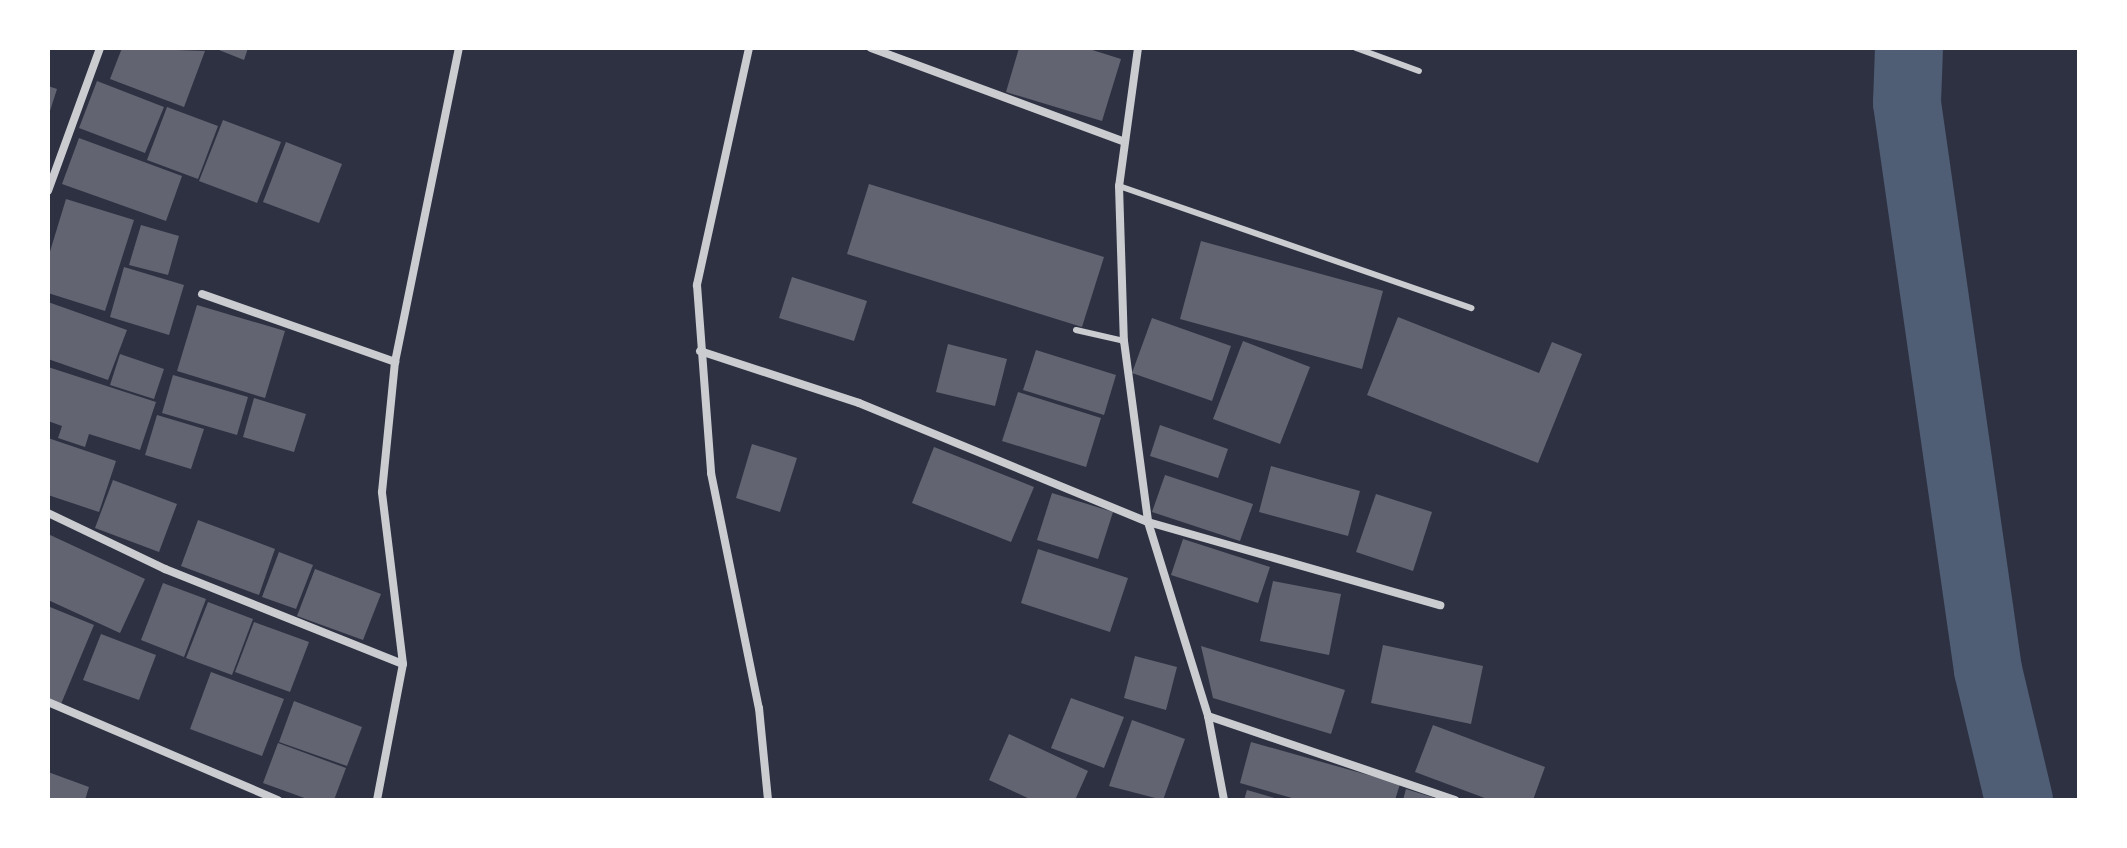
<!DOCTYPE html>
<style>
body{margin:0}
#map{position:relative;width:2127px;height:848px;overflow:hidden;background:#2d3142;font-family:Quicksand,sans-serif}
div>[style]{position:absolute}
.river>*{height:68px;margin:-34px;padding:0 34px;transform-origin:34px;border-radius:34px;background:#4f5d75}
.building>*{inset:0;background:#626471}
.service>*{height:6px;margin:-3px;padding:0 3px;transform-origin:3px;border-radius:3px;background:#caccd0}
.minor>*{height:8px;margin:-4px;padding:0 4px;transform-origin:4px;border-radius:4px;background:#caccd0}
span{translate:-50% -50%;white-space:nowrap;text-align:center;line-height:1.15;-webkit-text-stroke:7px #fff;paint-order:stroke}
.frame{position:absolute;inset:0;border:50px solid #fff;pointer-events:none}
</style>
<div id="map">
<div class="river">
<div style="left:1909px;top:48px;width:55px;rotate:92.1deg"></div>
<div style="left:1907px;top:103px;width:573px;rotate:81.87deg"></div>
<div style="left:1988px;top:670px;width:134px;rotate:76.6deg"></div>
</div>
<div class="building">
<div style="clip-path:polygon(122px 48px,205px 51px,184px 107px,110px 79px)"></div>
<div style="clip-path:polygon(214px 48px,248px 48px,244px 60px)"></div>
<div style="clip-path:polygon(1019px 48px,1086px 48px,1121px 59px,1102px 121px,1006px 92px)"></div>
<div style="clip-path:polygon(97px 81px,164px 107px,145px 153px,79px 128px)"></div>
<div style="clip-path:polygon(48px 86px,57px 89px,49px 114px,48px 114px)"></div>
<div style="clip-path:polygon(167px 107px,218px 126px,198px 179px,147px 160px)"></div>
<div style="clip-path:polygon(223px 120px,281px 142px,257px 203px,199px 181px)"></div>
<div style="clip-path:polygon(79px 138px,182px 176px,166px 221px,62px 184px)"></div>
<div style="clip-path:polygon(286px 142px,342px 164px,319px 223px,263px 202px)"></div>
<div style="clip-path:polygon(869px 184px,1104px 257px,1082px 327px,847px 254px)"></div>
<div style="clip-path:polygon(66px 199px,134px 220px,105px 311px,48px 293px,48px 258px)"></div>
<div style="clip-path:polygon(141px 225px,179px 236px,168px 275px,129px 265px)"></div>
<div style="clip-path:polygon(1201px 241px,1383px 291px,1362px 369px,1180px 319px)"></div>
<div style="clip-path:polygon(124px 267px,184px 285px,169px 335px,110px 317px)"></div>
<div style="clip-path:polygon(792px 277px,867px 301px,854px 341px,779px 318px)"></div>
<div style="clip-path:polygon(48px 302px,127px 330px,108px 380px,48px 359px)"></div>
<div style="clip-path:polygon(197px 305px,285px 331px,265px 398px,177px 371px)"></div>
<div style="clip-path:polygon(1398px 317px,1539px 373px,1552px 342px,1582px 354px,1538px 463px,1367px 395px)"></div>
<div style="clip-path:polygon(1152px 318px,1231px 346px,1212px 401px,1132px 373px)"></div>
<div style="clip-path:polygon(1243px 341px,1310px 367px,1280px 444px,1213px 419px)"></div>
<div style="clip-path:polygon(948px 344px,1007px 359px,995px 406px,936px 392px)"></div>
<div style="clip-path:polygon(1036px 350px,1116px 375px,1104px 415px,1023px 390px)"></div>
<div style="clip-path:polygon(120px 354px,164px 369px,154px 399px,110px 385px)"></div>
<div style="clip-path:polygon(48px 367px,156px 402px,140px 450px,89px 434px,85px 447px,58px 438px,62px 426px,48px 421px)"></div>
<div style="clip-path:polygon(173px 375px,248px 397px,237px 435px,162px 413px)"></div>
<div style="clip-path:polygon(1018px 392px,1101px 418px,1086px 467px,1002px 441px)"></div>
<div style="clip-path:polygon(254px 398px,306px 414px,294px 452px,243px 437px)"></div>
<div style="clip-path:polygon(157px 415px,204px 429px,191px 469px,145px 455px)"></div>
<div style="clip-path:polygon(1160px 425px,1228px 449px,1218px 478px,1150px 456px)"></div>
<div style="clip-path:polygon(48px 438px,116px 461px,99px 512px,48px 495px)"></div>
<div style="clip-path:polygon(752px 444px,797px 458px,780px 512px,736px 498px)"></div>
<div style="clip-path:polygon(934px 447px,1034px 487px,1011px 542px,912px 503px)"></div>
<div style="clip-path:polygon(1271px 466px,1360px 491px,1348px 536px,1259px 512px)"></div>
<div style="clip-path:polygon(1165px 475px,1253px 504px,1240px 541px,1152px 512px)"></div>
<div style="clip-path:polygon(113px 480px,177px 504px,159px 552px,95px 528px)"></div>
<div style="clip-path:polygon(1052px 493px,1113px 512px,1098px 559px,1037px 540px)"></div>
<div style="clip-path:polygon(1376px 494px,1432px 512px,1413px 571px,1356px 552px)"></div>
<div style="clip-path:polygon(198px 520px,275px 549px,259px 595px,181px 566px)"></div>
<div style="clip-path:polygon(48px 534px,145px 579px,120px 633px,48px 600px)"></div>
<div style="clip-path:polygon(1183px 539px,1270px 567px,1258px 603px,1171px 575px)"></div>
<div style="clip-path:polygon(1038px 549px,1128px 578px,1110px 632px,1021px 603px)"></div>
<div style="clip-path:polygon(279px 552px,313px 565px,296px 609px,262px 597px)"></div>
<div style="clip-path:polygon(315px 569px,381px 594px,363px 640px,297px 616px)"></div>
<div style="clip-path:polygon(1273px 581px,1341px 594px,1329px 655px,1260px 641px)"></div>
<div style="clip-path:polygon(163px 583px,206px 599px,184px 657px,141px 640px)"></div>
<div style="clip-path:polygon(208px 602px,253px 619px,232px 675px,186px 658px)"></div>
<div style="clip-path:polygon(50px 607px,94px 625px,61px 704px,48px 699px)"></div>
<div style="clip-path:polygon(254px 622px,309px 642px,290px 692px,235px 672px)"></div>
<div style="clip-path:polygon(101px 634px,156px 655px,139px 700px,83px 680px)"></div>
<div style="clip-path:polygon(1383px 645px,1483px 666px,1471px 724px,1371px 703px)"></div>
<div style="clip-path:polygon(1201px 646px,1345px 690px,1331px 734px,1213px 698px)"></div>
<div style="clip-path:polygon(1135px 656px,1177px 667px,1166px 710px,1124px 698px)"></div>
<div style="clip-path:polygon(211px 672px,284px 699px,262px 756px,190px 729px)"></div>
<div style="clip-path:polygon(1071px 698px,1124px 717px,1104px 768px,1051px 748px)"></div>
<div style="clip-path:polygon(294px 701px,362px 727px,347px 766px,279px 742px)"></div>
<div style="clip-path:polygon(1132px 720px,1185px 739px,1163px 800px,1109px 786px)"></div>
<div style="clip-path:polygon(1433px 725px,1545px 767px,1533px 800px,1490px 800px,1415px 772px)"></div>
<div style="clip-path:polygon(1009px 734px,1088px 771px,1075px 800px,1032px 800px,989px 780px)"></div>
<div style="clip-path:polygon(1251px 742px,1400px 784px,1395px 800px,1299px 800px,1240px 783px)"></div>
<div style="clip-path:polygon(278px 743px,346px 768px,334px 800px,310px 800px,263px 783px)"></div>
<div style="clip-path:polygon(48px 772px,89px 787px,85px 800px,48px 800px)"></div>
<div style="clip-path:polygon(1406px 789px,1438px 799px,1438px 800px,1403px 800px)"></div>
<div style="clip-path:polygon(1247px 790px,1278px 799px,1278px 800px,1244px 800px)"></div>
</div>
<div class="service">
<div style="left:1356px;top:48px;width:67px;rotate:20.1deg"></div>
<div style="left:1119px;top:186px;width:373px;rotate:19.1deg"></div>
<div style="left:1076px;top:330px;width:49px;rotate:12.9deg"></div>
</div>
<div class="minor">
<div style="left:749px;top:48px;width:243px;rotate:102.4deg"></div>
<div style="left:697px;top:285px;width:189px;rotate:85.7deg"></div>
<div style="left:711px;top:473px;width:240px;rotate:78.5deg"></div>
<div style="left:759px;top:708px;width:92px;rotate:84.4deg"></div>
<div style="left:871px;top:48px;width:268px;rotate:20.3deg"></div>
<div style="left:1138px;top:48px;width:139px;rotate:97.8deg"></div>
<div style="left:1119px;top:186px;width:155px;rotate:88.2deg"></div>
<div style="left:1124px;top:341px;width:183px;rotate:82.4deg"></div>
<div style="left:1148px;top:522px;width:203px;rotate:72.8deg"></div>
<div style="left:1208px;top:716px;width:86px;rotate:79.2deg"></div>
<div style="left:48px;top:191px;width:152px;rotate:-70deg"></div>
<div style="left:202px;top:294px;width:205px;rotate:19.4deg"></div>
<div style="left:700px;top:351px;width:167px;rotate:18.1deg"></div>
<div style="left:859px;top:403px;width:313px;rotate:22.4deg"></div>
<div style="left:1148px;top:522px;width:304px;rotate:15.9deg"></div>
<div style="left:48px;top:513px;width:130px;rotate:25.6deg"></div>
<div style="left:165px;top:569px;width:256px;rotate:21.8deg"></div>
<div style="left:48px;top:702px;width:250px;rotate:23.1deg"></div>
<div style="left:1208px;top:716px;width:261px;rotate:18.8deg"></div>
<div style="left:377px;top:800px;width:138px;rotate:-79.2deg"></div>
<div style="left:403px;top:664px;width:173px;rotate:-97deg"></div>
<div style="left:382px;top:492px;width:131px;rotate:-84.3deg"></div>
<div style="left:395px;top:362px;width:320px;rotate:-78.5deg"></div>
</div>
<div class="frame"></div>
</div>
